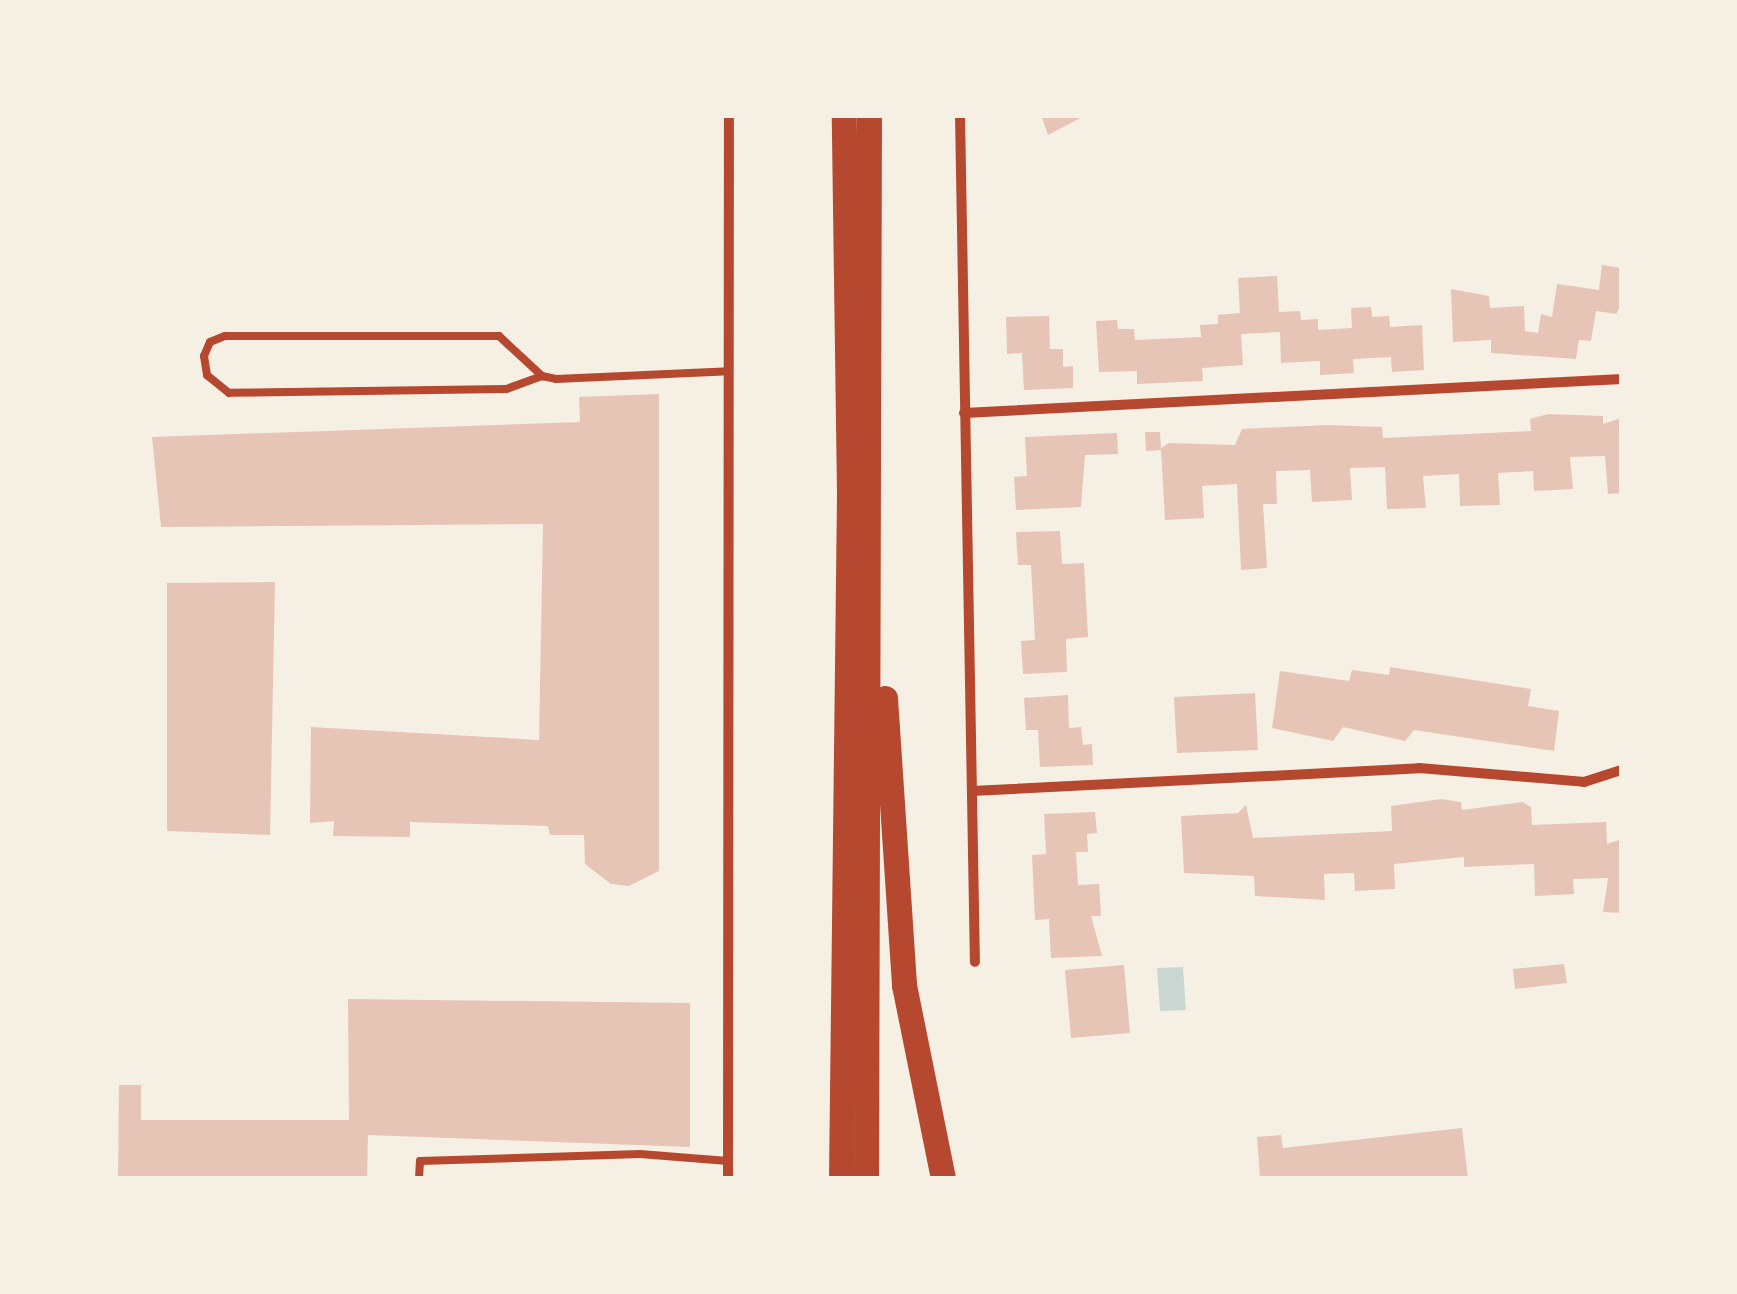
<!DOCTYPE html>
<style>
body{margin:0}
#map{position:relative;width:1737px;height:1294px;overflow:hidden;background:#f6efe4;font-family:Inter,sans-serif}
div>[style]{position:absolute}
.water>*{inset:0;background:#c9d6d2}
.building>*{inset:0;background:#e6c5b7}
.service>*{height:8px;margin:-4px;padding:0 4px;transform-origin:4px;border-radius:4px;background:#b5482f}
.minor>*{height:10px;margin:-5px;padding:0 5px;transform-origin:5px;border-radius:5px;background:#b5482f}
.primary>*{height:25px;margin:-12.5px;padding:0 12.5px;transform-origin:12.5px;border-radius:12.5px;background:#b5482f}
span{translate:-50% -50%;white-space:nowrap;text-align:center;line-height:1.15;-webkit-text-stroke:10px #f6efe4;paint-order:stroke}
.frame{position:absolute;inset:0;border:118px solid #f6efe4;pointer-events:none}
</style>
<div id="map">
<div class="water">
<div style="clip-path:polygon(1183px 967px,1186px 1010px,1160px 1011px,1157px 968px)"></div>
</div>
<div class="building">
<div style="clip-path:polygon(1041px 115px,1086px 115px,1048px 135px)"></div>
<div style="clip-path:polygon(1602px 265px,1622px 268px,1622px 303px,1616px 314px,1596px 311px,1591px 341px,1579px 340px,1576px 359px,1491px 353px,1491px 340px,1453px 342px,1451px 289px,1489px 296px,1490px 308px,1524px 306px,1525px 331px,1538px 333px,1541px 314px,1552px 317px,1557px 284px,1599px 290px)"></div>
<div style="clip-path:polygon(1277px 276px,1279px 312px,1300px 311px,1301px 320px,1318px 319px,1318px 330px,1352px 328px,1351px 308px,1371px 307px,1372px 317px,1389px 316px,1390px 327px,1422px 325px,1424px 370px,1392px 372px,1391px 357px,1353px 359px,1354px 373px,1320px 375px,1320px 361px,1281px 363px,1280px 332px,1241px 334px,1243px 365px,1202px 368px,1203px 381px,1137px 384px,1137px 371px,1099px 372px,1096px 321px,1117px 320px,1118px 329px,1134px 329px,1135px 340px,1201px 337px,1200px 325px,1218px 324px,1218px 315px,1240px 313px,1238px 278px)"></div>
<div style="clip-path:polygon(1049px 316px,1050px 349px,1063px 349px,1063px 367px,1073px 366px,1073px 388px,1024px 390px,1022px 353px,1007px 354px,1006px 317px)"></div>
<div style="clip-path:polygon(659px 394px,659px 871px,629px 886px,611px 884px,585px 864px,584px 835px,550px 835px,548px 826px,410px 822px,410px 837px,333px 836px,334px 821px,310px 823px,311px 727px,539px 740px,543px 524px,161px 527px,152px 437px,580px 422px,579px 397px)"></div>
<div style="clip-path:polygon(1548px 414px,1603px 416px,1603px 424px,1621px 418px,1622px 493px,1608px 494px,1605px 456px,1570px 457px,1573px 489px,1534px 491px,1533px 471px,1498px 473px,1500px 505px,1460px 506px,1459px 474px,1423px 476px,1426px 508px,1387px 509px,1385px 467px,1350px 468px,1352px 500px,1312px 502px,1310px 470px,1276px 471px,1277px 504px,1263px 504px,1267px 568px,1241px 570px,1237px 484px,1202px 486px,1204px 518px,1165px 520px,1161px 448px,1169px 443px,1235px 445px,1242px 429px,1327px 425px,1382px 427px,1383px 438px,1531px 431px,1530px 419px)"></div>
<div style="clip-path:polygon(1145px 432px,1160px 432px,1161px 450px,1146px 451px)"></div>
<div style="clip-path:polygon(1117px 433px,1118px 454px,1085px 455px,1081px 507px,1016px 510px,1014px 477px,1027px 476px,1025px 437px)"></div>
<div style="clip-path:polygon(1060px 531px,1062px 564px,1084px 563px,1088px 637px,1066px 639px,1067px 672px,1023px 674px,1021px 641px,1035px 640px,1031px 565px,1018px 565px,1016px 532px)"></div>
<div style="clip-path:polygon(275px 582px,270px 835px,167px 831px,167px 583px)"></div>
<div style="clip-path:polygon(1390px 667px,1531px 689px,1528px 706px,1559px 711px,1554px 751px,1414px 730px,1405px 741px,1343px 727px,1333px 741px,1272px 728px,1280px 671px,1349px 681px,1352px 670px,1389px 675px)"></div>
<div style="clip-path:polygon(1255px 693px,1258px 750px,1177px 753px,1174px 697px)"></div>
<div style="clip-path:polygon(1068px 695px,1069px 728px,1081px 727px,1083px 745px,1092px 744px,1093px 765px,1040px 767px,1038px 730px,1026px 730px,1024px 698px)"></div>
<div style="clip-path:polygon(1441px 799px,1461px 802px,1462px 810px,1523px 802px,1531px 807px,1532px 825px,1606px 822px,1607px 844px,1622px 839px,1622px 913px,1603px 912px,1608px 878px,1573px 879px,1574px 894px,1535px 896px,1534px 864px,1464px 867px,1464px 857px,1394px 864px,1395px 889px,1355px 891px,1354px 873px,1324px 874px,1325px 900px,1255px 896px,1254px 876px,1184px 873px,1181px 816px,1238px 813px,1246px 805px,1253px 838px,1392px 831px,1391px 806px)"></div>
<div style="clip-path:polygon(1095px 812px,1097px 833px,1087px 834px,1088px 852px,1076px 852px,1078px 885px,1099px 884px,1101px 916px,1091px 916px,1102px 956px,1051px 958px,1049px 919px,1035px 920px,1032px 855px,1046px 854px,1044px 814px)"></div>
<div style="clip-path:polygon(1564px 964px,1567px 983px,1515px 989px,1513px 969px)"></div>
<div style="clip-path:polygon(1124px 965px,1130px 1033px,1071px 1038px,1065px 970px)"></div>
<div style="clip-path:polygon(348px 999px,690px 1003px,690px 1147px,368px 1135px,367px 1179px,118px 1179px,119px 1085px,141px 1085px,141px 1120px,349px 1120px)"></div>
<div style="clip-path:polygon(1462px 1128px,1468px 1179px,1260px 1179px,1257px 1137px,1281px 1135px,1283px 1148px)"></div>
</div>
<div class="service">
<div style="left:542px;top:376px;width:38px;rotate:160deg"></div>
<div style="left:506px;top:389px;width:277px;rotate:179.2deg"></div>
<div style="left:229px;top:393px;width:28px;rotate:-141deg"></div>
<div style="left:207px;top:375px;width:19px;rotate:-99deg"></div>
<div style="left:204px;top:356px;width:15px;rotate:-67deg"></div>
<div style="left:210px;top:342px;width:16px;rotate:-22deg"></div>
<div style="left:225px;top:336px;width:274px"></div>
<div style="left:499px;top:336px;width:59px;rotate:42.9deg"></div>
<div style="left:542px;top:376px;width:14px;rotate:12deg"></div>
<div style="left:556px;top:379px;width:173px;rotate:-2.6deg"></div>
<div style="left:419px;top:1179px;width:18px;rotate:-87deg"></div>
<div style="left:420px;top:1161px;width:220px;rotate:-1.8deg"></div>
<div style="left:640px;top:1154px;width:88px;rotate:4.5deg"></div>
</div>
<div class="minor">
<div style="left:960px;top:115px;width:847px;rotate:88.99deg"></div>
<div style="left:964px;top:413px;width:659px;rotate:-2.96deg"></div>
<div style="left:972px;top:791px;width:448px;rotate:-2.9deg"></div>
<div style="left:1419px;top:768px;width:166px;rotate:4.8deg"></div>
<div style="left:1584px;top:782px;width:40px;rotate:-18deg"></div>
<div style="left:728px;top:1179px;width:1064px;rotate:-89.95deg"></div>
</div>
<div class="primary">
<div style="left:885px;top:698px;width:288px;rotate:86.2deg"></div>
<div style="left:904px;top:985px;width:198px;rotate:78.6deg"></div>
<div style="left:841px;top:1179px;width:686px;rotate:-89.33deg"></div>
<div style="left:849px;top:493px;width:378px;rotate:-90.8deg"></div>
<div style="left:866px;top:1179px;width:1064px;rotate:-89.84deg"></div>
</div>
<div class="frame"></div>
</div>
